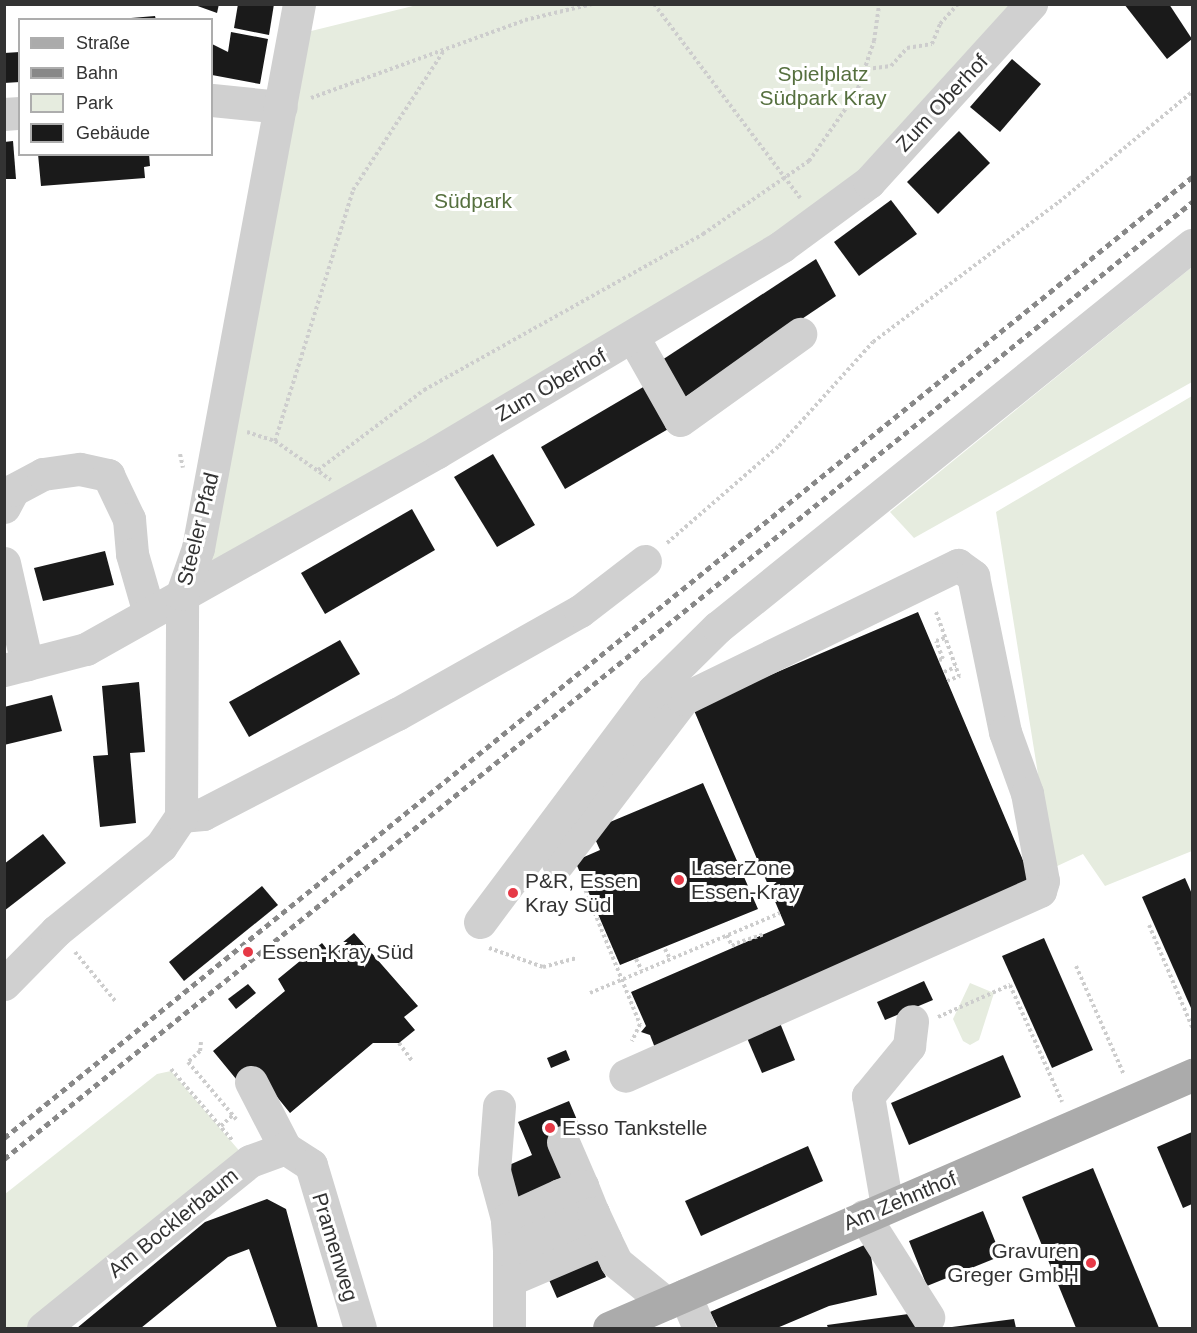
<!DOCTYPE html>
<meta charset="utf-8">
<style>
body{margin:0}
#map{position:relative;width:1197px;height:1333px;overflow:hidden;background:#fff;font-family:Arial,sans-serif}
div>[style]{position:absolute}
.green>*{inset:0;background:#e6ecdf}
.building>*{inset:0;background:#1a1a1a}
.path>*{height:4px;margin-top:-2px;transform-origin:0;background:repeating-linear-gradient(90deg,#cdcdcd 0 3px,transparent 0 6px)}
.minor>*{height:33px;margin:-16.5px;padding:0 16.5px;transform-origin:16.5px;border-radius:16.5px;background:#d0d0d0}
.major>*{height:33px;margin:-16.5px;padding:0 16.5px;transform-origin:16.5px;border-radius:16.5px;background:#ababab}
.rail>*{height:4.5px;margin-top:-2.25px;transform-origin:0;background:repeating-linear-gradient(90deg,#888 0 6px,transparent 0 10.5px)}
.dots>*{width:16px;height:16px;translate:-50% -50%;box-sizing:border-box;border:3px solid #fff;border-radius:50%}
span{translate:-50% -50%;white-space:nowrap;text-align:center;line-height:1.15;-webkit-text-stroke:6px #fff;paint-order:stroke}
.park-label{font-size:21px;color:#56703f}
.street-label{font-size:21px;color:#333}
.poi-label{font-size:21px;color:#333}
.left{translate:0 -50%;text-align:left}
.right{translate:-100% -50%;text-align:right}
.frame{position:absolute;inset:0;border:6px solid #333;pointer-events:none}
.legend{position:absolute;left:18px;top:18px;width:195px;height:138px;box-sizing:border-box;background:#fff;border:2px solid #adadad;margin:0;padding:8px 10px;list-style:none;font-size:18px;color:#333}
.legend li{display:flex;align-items:center;gap:12px;height:30px}
.legend b{width:30px;border:2px solid #adadad}
</style>
<div id="map">
<div class="green">
<div style="clip-path:polygon(421px 4px,1029px 5px,869px 177px,191px 585px,303px 33px)"></div>
<div style="clip-path:polygon(1192px 267px,1192px 382px,914px 538px,890px 512px)"></div>
<div style="clip-path:polygon(1192px 396px,1192px 851px,1105px 886px,1083px 854px,1053px 868px,996px 512px)"></div>
<div style="clip-path:polygon(970px 983px,994px 993px,979px 1040px,970px 1045px,963px 1041px,953px 1019px)"></div>
<div style="clip-path:polygon(171px 1071px,248px 1161px,40px 1328px,5px 1328px,5px 1194px,157px 1074px)"></div>
</div>
<div class="building">
<div style="clip-path:polygon(192px 4px,219px 4px,217px 13px)"></div>
<div style="clip-path:polygon(238px 4px,274px 4px,269px 35px,234px 28px)"></div>
<div style="clip-path:polygon(1124px 4px,1169px 4px,1192px 39px,1167px 59px)"></div>
<div style="clip-path:polygon(155px 16px,156px 20px,131px 20px,131px 18px)"></div>
<div style="clip-path:polygon(231px 32px,268px 39px,260px 84px,212px 75px,212px 44px,228px 52px)"></div>
<div style="clip-path:polygon(20px 52px,20px 82px,4px 83px,4px 53px)"></div>
<div style="clip-path:polygon(1012px 59px,1041px 84px,1000px 132px,970px 107px)"></div>
<div style="clip-path:polygon(959px 131px,990px 163px,938px 214px,907px 182px)"></div>
<div style="clip-path:polygon(13px 141px,16px 179px,4px 179px,4px 142px)"></div>
<div style="clip-path:polygon(38px 154px,149px 154px,150px 166px,144px 167px,145px 178px,41px 186px)"></div>
<div style="clip-path:polygon(891px 200px,917px 234px,859px 276px,834px 242px)"></div>
<div style="clip-path:polygon(816px 259px,836px 296px,681px 400px,659px 362px)"></div>
<div style="clip-path:polygon(645px 386px,670px 428px,565px 489px,541px 447px)"></div>
<div style="clip-path:polygon(493px 454px,535px 525px,497px 547px,454px 477px)"></div>
<div style="clip-path:polygon(412px 509px,435px 550px,325px 614px,301px 573px)"></div>
<div style="clip-path:polygon(105px 551px,114px 585px,43px 601px,34px 568px)"></div>
<div style="clip-path:polygon(918px 612px,1033px 884px,657px 1053px,650px 1035px,641px 1032px,646px 1026px,631px 992px,785px 925px,693px 708px)"></div>
<div style="clip-path:polygon(340px 640px,360px 674px,249px 737px,229px 702px)"></div>
<div style="clip-path:polygon(139px 682px,145px 752px,130px 753px,136px 823px,100px 827px,93px 756px,108px 755px,102px 686px)"></div>
<div style="clip-path:polygon(52px 695px,62px 731px,4px 745px,4px 707px)"></div>
<div style="clip-path:polygon(703px 783px,758px 909px,620px 965px,575px 861px,600px 850px,591px 830px)"></div>
<div style="clip-path:polygon(43px 834px,66px 863px,4px 911px,4px 864px)"></div>
<div style="clip-path:polygon(1185px 878px,1192px 894px,1191px 1008px,1142px 897px)"></div>
<div style="clip-path:polygon(262px 886px,278px 905px,184px 981px,169px 962px)"></div>
<div style="clip-path:polygon(354px 933px,418px 1006px,404px 1017px,415px 1030px,399px 1043px,373px 1043px,290px 1113px,257px 1072px,241px 1085px,213px 1051px,285px 991px,278px 979px,322px 943px,330px 953px)"></div>
<div style="clip-path:polygon(1044px 938px,1093px 1050px,1052px 1068px,1002px 956px)"></div>
<div style="clip-path:polygon(924px 981px,933px 1000px,885px 1020px,877px 1002px)"></div>
<div style="clip-path:polygon(248px 984px,256px 993px,236px 1009px,228px 999px)"></div>
<div style="clip-path:polygon(778px 1018px,795px 1060px,762px 1073px,744px 1031px)"></div>
<div style="clip-path:polygon(566px 1050px,570px 1060px,551px 1068px,547px 1058px)"></div>
<div style="clip-path:polygon(1003px 1055px,1021px 1097px,909px 1145px,891px 1103px)"></div>
<div style="clip-path:polygon(569px 1101px,583px 1134px,549px 1147px,606px 1277px,557px 1298px,500px 1169px,532px 1155px,518px 1122px)"></div>
<div style="clip-path:polygon(1192px 1132px,1192px 1204px,1183px 1208px,1157px 1147px)"></div>
<div style="clip-path:polygon(808px 1146px,823px 1181px,701px 1236px,685px 1201px)"></div>
<div style="clip-path:polygon(1093px 1168px,1159px 1328px,1076px 1328px,1022px 1197px)"></div>
<div style="clip-path:polygon(267px 1199px,286px 1209px,318px 1328px,277px 1328px,249px 1249px,228px 1257px,141px 1328px,77px 1328px,205px 1222px)"></div>
<div style="clip-path:polygon(983px 1211px,1001px 1256px,927px 1286px,909px 1241px)"></div>
<div style="clip-path:polygon(869px 1243px,877px 1295px,829px 1306px,777px 1328px,718px 1328px,710px 1312px)"></div>
<div style="clip-path:polygon(916px 1313px,918px 1328px,828px 1328px,827px 1325px)"></div>
<div style="clip-path:polygon(1014px 1319px,1016px 1328px,952px 1328px,952px 1327px)"></div>
</div>
<div class="path">
<div style="left:654px;top:4px;width:243px;rotate:53deg"></div>
<div style="left:867px;top:69px;width:24px;rotate:-7deg"></div>
<div style="left:891px;top:66px;width:24px;rotate:-48deg"></div>
<div style="left:907px;top:48px;width:25px;rotate:-9deg"></div>
<div style="left:932px;top:44px;width:22px;rotate:-68deg"></div>
<div style="left:940px;top:24px;width:27px;rotate:-48deg"></div>
<div style="left:311px;top:98px;width:228px;rotate:-20deg"></div>
<div style="left:525px;top:20px;width:69px;rotate:-13.4deg"></div>
<div style="left:247px;top:432px;width:29px;rotate:18deg"></div>
<div style="left:275px;top:441px;width:68px;rotate:34.9deg"></div>
<div style="left:275px;top:441px;width:263px;rotate:-72.7deg"></div>
<div style="left:353px;top:190px;width:168px;rotate:-56.9deg"></div>
<div style="left:180px;top:454px;width:14px;rotate:78deg"></div>
<div style="left:318px;top:470px;width:133px;rotate:-37deg"></div>
<div style="left:424px;top:390px;width:320px;rotate:-29.2deg"></div>
<div style="left:703px;top:234px;width:129px;rotate:-34.6deg"></div>
<div style="left:809px;top:161px;width:82px;rotate:-55deg"></div>
<div style="left:856px;top:94px;width:56px;rotate:-71.2deg"></div>
<div style="left:874px;top:41px;width:37px;rotate:-82deg"></div>
<div style="left:667px;top:543px;width:148px;rotate:-40.9deg"></div>
<div style="left:779px;top:446px;width:140px;rotate:-47.9deg"></div>
<div style="left:873px;top:342px;width:233px;rotate:-37deg"></div>
<div style="left:1059px;top:202px;width:173px;rotate:-39.6deg"></div>
<div style="left:936px;top:612px;width:68px;rotate:70.2deg"></div>
<div style="left:939px;top:660px;width:4px;rotate:-14deg"></div>
<div style="left:943px;top:659px;width:19px;rotate:-111deg"></div>
<div style="left:936px;top:641px;width:9px;rotate:-18deg"></div>
<div style="left:944px;top:672px;width:13px;rotate:-23deg"></div>
<div style="left:947px;top:681px;width:14px;rotate:-21deg"></div>
<div style="left:581px;top:879px;width:157px;rotate:67.9deg"></div>
<div style="left:640px;top:1024px;width:19px;rotate:115deg"></div>
<div style="left:1149px;top:925px;width:111px;rotate:67.1deg"></div>
<div style="left:727px;top:935px;width:12px;rotate:66deg"></div>
<div style="left:732px;top:946px;width:6px;rotate:-31deg"></div>
<div style="left:737px;top:943px;width:29px;rotate:-18deg"></div>
<div style="left:489px;top:948px;width:57px;rotate:19.4deg"></div>
<div style="left:543px;top:967px;width:34px;rotate:-15deg"></div>
<div style="left:665px;top:949px;width:11px;rotate:63deg"></div>
<div style="left:75px;top:952px;width:65px;rotate:50.6deg"></div>
<div style="left:636px;top:959px;width:13px;rotate:63deg"></div>
<div style="left:1076px;top:966px;width:119px;rotate:66.2deg"></div>
<div style="left:590px;top:993px;width:206px;rotate:-22.8deg"></div>
<div style="left:938px;top:1017px;width:79px;rotate:-24deg"></div>
<div style="left:1010px;top:985px;width:128px;rotate:66deg"></div>
<div style="left:201px;top:1042px;width:9px;rotate:96deg"></div>
<div style="left:200px;top:1051px;width:16px;rotate:137deg"></div>
<div style="left:188px;top:1062px;width:75px;rotate:49.9deg"></div>
<div style="left:399px;top:1043px;width:22px;rotate:54deg"></div>
<div style="left:171px;top:1069px;width:94px;rotate:49.3deg"></div>
<div style="left:221px;top:1126px;width:16px;rotate:-43deg"></div>
</div>
<div class="minor">
<div style="left:212px;top:100px;width:69px;rotate:5.8deg"></div>
<div style="left:4px;top:114px;width:16px;rotate:-4deg"></div>
<div style="left:633px;top:337px;width:95px;rotate:60.5deg"></div>
<div style="left:680px;top:420px;width:148px;rotate:-35.6deg"></div>
<div style="left:4px;top:507px;width:19px;rotate:-62deg"></div>
<div style="left:13px;top:490px;width:34px;rotate:-28deg"></div>
<div style="left:43px;top:474px;width:37px;rotate:-8deg"></div>
<div style="left:80px;top:469px;width:29px;rotate:12deg"></div>
<div style="left:108px;top:475px;width:49px;rotate:64.5deg"></div>
<div style="left:129px;top:519px;width:35px;rotate:85deg"></div>
<div style="left:132px;top:554px;width:61px;rotate:73.9deg"></div>
<div style="left:4px;top:563px;width:104px;rotate:77.2deg"></div>
<div style="left:4px;top:670px;width:85px;rotate:-14.4deg"></div>
<div style="left:86px;top:649px;width:403px;rotate:-29.3deg"></div>
<div style="left:437px;top:452px;width:402px;rotate:-30.8deg"></div>
<div style="left:782px;top:246px;width:108px;rotate:-36.3deg"></div>
<div style="left:869px;top:182px;width:241px;rotate:-47.7deg"></div>
<div style="left:181px;top:816px;width:22px;rotate:-5deg"></div>
<div style="left:203px;top:814px;width:218px;rotate:-27.3deg"></div>
<div style="left:397px;top:714px;width:210px;rotate:-29.4deg"></div>
<div style="left:580px;top:611px;width:82px;rotate:-37.6deg"></div>
<div style="left:558px;top:863px;width:206px;rotate:-52.7deg"></div>
<div style="left:683px;top:699px;width:306px;rotate:-26deg"></div>
<div style="left:958px;top:565px;width:19px;rotate:36deg"></div>
<div style="left:973px;top:576px;width:159px;rotate:78.4deg"></div>
<div style="left:1005px;top:732px;width:65px;rotate:70.2deg"></div>
<div style="left:1027px;top:793px;width:89px;rotate:79.7deg"></div>
<div style="left:1043px;top:881px;width:10px;rotate:107deg"></div>
<div style="left:1040px;top:891px;width:454px;rotate:156deg"></div>
<div style="left:480px;top:922px;width:289px;rotate:-53.2deg"></div>
<div style="left:653px;top:691px;width:91px;rotate:-44.6deg"></div>
<div style="left:718px;top:627px;width:609px;rotate:-38.87deg"></div>
<div style="left:4px;top:984px;width:74px;rotate:-45.5deg"></div>
<div style="left:56px;top:931px;width:135px;rotate:-39deg"></div>
<div style="left:161px;top:846px;width:36px;rotate:-56deg"></div>
<div style="left:181px;top:816px;width:222px;rotate:-89.7deg"></div>
<div style="left:182px;top:594px;width:49px;rotate:-70.8deg"></div>
<div style="left:198px;top:548px;width:553px;rotate:-79.48deg"></div>
<div style="left:251px;top:1082px;width:74px;rotate:62.7deg"></div>
<div style="left:499px;top:1106px;width:65px;rotate:94.4deg"></div>
<div style="left:494px;top:1171px;width:50px;rotate:74.8deg"></div>
<div style="left:563px;top:1142px;width:48px;rotate:66.6deg"></div>
<div style="left:887px;top:1206px;width:112px;rotate:-99.8deg"></div>
<div style="left:868px;top:1096px;width:65px;rotate:-50.6deg"></div>
<div style="left:909px;top:1046px;width:25px;rotate:-83deg"></div>
<div style="left:864px;top:1216px;width:120px;rotate:57.6deg"></div>
<div style="left:509px;top:1250px;width:31px;rotate:-94deg"></div>
<div style="left:507px;top:1219px;width:58px;rotate:-24.4deg"></div>
<div style="left:560px;top:1195px;width:24px;rotate:-22deg"></div>
<div style="left:582px;top:1186px;width:29px;rotate:68deg"></div>
<div style="left:511px;top:1279px;width:102px;rotate:-23.1deg"></div>
<div style="left:605px;top:1239px;width:25px;rotate:64deg"></div>
<div style="left:616px;top:1262px;width:65px;rotate:39.4deg"></div>
<div style="left:685px;top:1295px;width:36px;rotate:67deg"></div>
<div style="left:43px;top:1328px;width:266px;rotate:-38.9deg"></div>
<div style="left:250px;top:1161px;width:37px;rotate:-20deg"></div>
<div style="left:285px;top:1148px;width:31px;rotate:33deg"></div>
<div style="left:311px;top:1165px;width:170px;rotate:73.3deg"></div>
<div style="left:509px;top:1328px;width:78px;rotate:-90deg"></div>
<div style="left:509px;top:1250px;width:92px;rotate:-23.8deg"></div>
<div style="left:593px;top:1213px;width:29px;rotate:65deg"></div>
</div>
<div class="major">
<div style="left:609px;top:1328px;width:636px;rotate:-23.46deg"></div>
</div>
<div class="rail">
<div style="left:4px;top:1138px;width:1528px;rotate:-38.97deg"></div>
<div style="left:4px;top:1159px;width:1526px;rotate:-38.85deg"></div>
</div>
<div class="dots">
<div style="left:679px;top:880px;background:#e63946"></div>
<div style="left:513px;top:893px;background:#e63946"></div>
<div style="left:248px;top:952px;background:#e63946"></div>
<div style="left:550px;top:1128px;background:#e63946"></div>
<div style="left:1091px;top:1263px;background:#e63946"></div>
</div>
<div class="park-label">
<span style="left:823px;top:86px">Spielplatz<br>Südpark Kray</span>
<span style="left:473px;top:201px">Südpark</span>
</div>
<div class="street-label">
<span style="left:942px;top:103px;rotate:-47deg">Zum Oberhof</span>
<span style="left:551px;top:385px;rotate:-30deg">Zum Oberhof</span>
<span style="left:198px;top:529px;rotate:-76deg">Steeler Pfad</span>
<span style="left:900px;top:1201px;rotate:-23deg">Am Zehnthof</span>
<span style="left:173px;top:1223px;rotate:-39deg">Am Bocklerbaum</span>
<span style="left:335px;top:1247px;rotate:73deg">Pramenweg</span>
</div>
<div class="poi-label">
<span class="left" style="left:691px;top:880px">LaserZone<br>Essen-Kray</span>
<span class="left" style="left:525px;top:893px">P&amp;R, Essen<br>Kray Süd</span>
<span class="left" style="left:262px;top:952px">Essen-Kray Süd</span>
<span class="left" style="left:562px;top:1128px">Esso Tankstelle</span>
<span class="right" style="left:1079px;top:1263px">Gravuren<br>Greger GmbH</span>
</div>
<div class="frame"></div>
<ul class="legend">
<li><b style="height:8px;background:#ababab"></b>Straße</li>
<li><b style="height:8px;background:#888"></b>Bahn</li>
<li><b style="height:16px;background:#e6ecdf"></b>Park</li>
<li><b style="height:16px;background:#1a1a1a"></b>Gebäude</li>
</ul>
</div>
